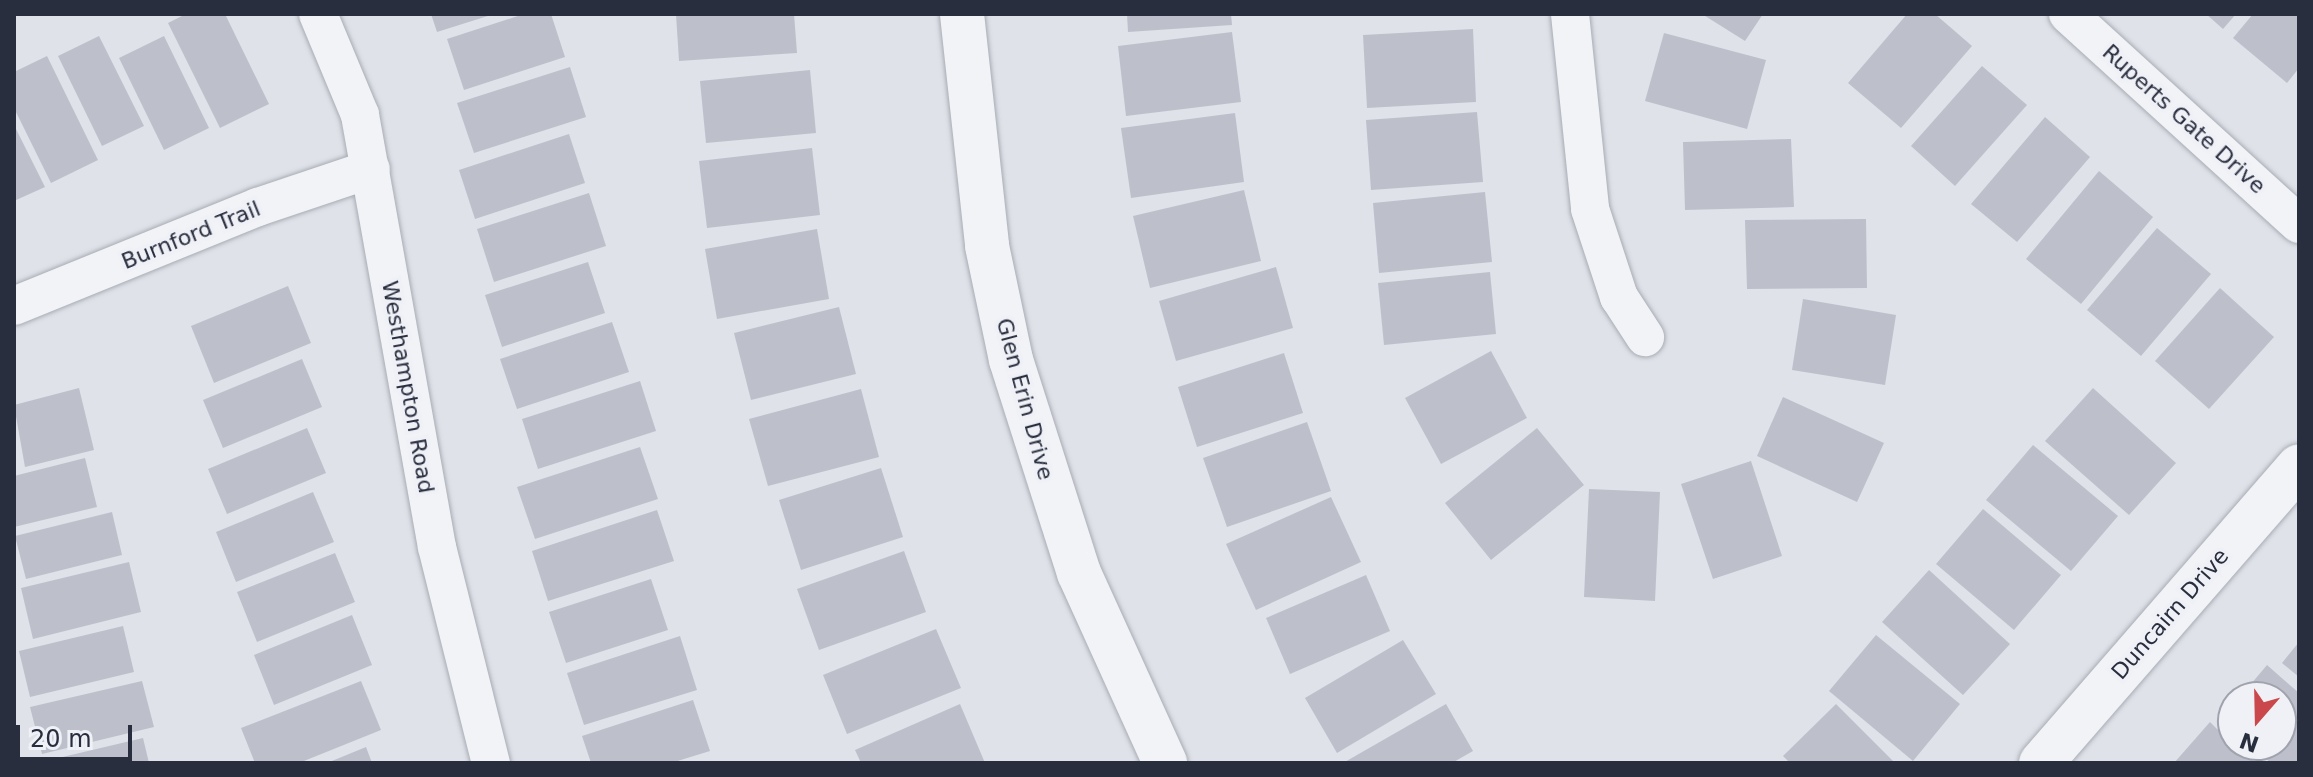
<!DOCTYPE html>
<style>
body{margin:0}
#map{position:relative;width:2313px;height:777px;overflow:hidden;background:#dfe2e8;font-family:"DejaVu Sans",sans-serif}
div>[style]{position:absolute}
.building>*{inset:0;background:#bdc0cb}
.roads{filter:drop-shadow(0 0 2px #a8acb5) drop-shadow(0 0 2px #a8acb5)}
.minor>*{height:38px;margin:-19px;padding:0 19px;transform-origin:19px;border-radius:19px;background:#f2f3f7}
.tertiary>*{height:44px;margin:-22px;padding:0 22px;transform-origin:22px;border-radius:22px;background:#f2f3f7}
span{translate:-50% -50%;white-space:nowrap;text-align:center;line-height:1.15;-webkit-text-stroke:8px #eff1f6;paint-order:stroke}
.street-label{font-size:22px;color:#292e3f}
.frame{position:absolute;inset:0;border:16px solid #292e3f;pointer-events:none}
.north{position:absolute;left:2217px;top:681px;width:80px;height:80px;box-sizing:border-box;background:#eff1f6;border:2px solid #a0a3ad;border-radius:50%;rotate:200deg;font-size:22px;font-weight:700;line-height:32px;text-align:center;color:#292e3f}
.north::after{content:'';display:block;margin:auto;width:28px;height:36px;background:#ca474b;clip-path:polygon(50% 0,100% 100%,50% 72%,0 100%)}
.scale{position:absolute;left:16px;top:725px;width:116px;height:36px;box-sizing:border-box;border:4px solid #292e3f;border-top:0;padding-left:10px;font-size:24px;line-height:28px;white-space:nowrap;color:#292e3f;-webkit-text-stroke:6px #eff1f6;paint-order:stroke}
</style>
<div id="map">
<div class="building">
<div style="clip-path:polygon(186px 14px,225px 14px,269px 104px,220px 128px,168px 23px)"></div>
<div style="clip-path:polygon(431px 14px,491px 14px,491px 15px,437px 32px)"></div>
<div style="clip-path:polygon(524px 14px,551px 14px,565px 57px,464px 90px,447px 39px)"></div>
<div style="clip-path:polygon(676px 14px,794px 14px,797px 53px,679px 61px)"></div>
<div style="clip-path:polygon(1127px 14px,1231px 14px,1232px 25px,1128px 32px)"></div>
<div style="clip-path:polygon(1702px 14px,1763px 14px,1745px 41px)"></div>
<div style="clip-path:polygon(1907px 14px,1935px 14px,1972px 46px,1901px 128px,1848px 83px)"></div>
<div style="clip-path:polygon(2206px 14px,2236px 14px,2223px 29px)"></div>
<div style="clip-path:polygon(2253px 14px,2299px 14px,2299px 68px,2287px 83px,2233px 38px)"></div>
<div style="clip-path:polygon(1473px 29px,1476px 102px,1367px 108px,1363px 35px)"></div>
<div style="clip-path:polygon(1232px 32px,1241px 102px,1126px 116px,1118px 46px)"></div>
<div style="clip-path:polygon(1664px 33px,1766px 60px,1747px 129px,1645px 101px)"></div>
<div style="clip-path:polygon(99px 36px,144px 126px,102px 146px,58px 56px)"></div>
<div style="clip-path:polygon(164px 36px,209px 128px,164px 150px,119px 58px)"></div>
<div style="clip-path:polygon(47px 56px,98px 160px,51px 183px,14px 108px,14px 72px)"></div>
<div style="clip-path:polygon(1982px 66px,2027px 105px,1955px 186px,1911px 146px)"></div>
<div style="clip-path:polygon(570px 67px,586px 117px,474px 153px,457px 103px)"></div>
<div style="clip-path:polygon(810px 70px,816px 133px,706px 143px,700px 81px)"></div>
<div style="clip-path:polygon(1477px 112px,1483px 182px,1371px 190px,1366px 120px)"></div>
<div style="clip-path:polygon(1235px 113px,1244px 182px,1131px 198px,1121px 128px)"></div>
<div style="clip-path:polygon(2045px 117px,2090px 157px,2017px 242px,1971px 204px)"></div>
<div style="clip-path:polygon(14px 125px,45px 187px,14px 201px)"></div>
<div style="clip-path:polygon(569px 134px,585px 183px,475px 219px,459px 170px)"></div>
<div style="clip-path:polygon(1791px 139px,1794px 207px,1685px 210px,1683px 142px)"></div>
<div style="clip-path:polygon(812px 148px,820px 215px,707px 228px,699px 161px)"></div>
<div style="clip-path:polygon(2099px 171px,2153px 217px,2081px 304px,2026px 259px)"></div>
<div style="clip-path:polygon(1244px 190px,1261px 261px,1150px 288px,1133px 216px)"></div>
<div style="clip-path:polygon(1485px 192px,1492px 262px,1379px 273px,1373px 203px)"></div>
<div style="clip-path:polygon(589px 193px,606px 246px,494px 282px,477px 229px)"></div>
<div style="clip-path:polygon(1866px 219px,1867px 288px,1747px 289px,1745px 220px)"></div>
<div style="clip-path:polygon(2157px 228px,2211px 274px,2141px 356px,2087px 310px)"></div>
<div style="clip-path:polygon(817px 229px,829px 299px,717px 319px,705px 249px)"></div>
<div style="clip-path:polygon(588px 262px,605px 313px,502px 347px,485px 295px)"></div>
<div style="clip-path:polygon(1276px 267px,1293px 328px,1176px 361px,1159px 301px)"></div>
<div style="clip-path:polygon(1490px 272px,1496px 334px,1384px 345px,1378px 283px)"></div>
<div style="clip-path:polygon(288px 286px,311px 343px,214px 383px,191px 326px)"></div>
<div style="clip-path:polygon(2220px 288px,2274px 337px,2209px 409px,2155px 361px)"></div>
<div style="clip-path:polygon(1803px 299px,1896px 315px,1885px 385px,1792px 370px)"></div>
<div style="clip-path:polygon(839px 307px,856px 374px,751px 400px,734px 333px)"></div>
<div style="clip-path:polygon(612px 322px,629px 372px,517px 409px,500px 359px)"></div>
<div style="clip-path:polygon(1491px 351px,1527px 418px,1441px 464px,1405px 398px)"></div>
<div style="clip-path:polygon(1284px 353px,1303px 413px,1197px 447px,1178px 387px)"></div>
<div style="clip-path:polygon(302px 359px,322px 407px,223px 448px,203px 400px)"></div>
<div style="clip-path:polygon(640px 381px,656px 431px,538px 469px,522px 419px)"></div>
<div style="clip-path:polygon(79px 388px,94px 450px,25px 467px,14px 405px)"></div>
<div style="clip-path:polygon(2093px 388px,2176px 463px,2129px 515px,2045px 441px)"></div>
<div style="clip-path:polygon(861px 389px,879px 457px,768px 486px,749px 419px)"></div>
<div style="clip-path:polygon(1783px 397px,1884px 443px,1857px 502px,1757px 456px)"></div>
<div style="clip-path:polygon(1307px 422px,1331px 491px,1227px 527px,1203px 458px)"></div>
<div style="clip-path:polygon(307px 428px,326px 473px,227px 514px,208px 469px)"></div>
<div style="clip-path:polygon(1537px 428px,1584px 485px,1491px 560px,1445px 503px)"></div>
<div style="clip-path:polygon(2033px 445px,2118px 516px,2071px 571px,1986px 500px)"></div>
<div style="clip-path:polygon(640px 447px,658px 499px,535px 539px,517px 487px)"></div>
<div style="clip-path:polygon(85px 458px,97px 507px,14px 527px,14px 476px)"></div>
<div style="clip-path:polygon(1751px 461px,1782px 556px,1713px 579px,1681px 484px)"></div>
<div style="clip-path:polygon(881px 468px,903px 537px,801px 570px,779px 500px)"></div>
<div style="clip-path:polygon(1589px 489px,1660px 492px,1655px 601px,1584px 597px)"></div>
<div style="clip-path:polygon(313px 492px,334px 542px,236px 582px,216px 532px)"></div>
<div style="clip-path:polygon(1331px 497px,1361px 562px,1256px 610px,1226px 544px)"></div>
<div style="clip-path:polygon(1983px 509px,2061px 575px,2014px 630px,1936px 564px)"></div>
<div style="clip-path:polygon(657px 510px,674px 561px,548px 601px,532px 551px)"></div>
<div style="clip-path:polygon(112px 512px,122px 555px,26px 579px,15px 536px)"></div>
<div style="clip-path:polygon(904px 551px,926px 612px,819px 650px,797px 589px)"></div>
<div style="clip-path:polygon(335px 553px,355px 602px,257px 642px,237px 592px)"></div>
<div style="clip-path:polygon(129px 562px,141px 612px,33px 639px,21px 588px)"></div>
<div style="clip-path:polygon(1929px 570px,2010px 644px,1963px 695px,1882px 622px)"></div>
<div style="clip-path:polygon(1366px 575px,1390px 631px,1290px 674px,1266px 618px)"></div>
<div style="clip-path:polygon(651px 579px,668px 630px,566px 663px,549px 612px)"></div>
<div style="clip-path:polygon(352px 615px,372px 665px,274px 705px,254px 655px)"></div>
<div style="clip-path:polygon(123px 626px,134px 672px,30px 697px,19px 651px)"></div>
<div style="clip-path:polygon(936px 629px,961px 688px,847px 734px,823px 675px)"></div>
<div style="clip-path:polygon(1876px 635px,1960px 704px,1913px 761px,1829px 691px)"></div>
<div style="clip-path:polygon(680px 636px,697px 690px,584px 725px,567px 673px)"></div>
<div style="clip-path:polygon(1403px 640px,1436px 694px,1337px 753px,1305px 698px)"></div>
<div style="clip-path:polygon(2299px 642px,2299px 677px,2282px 663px)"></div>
<div style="clip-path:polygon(2267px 665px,2299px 693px,2299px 763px,2271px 763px,2250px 745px,2281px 745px,2281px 697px,2240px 697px)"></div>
<div style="clip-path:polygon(142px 681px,154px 727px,42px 754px,30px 707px)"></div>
<div style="clip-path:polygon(361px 681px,381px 730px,299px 763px,255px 763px,241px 728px)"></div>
<div style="clip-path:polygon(693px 700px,710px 751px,671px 763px,591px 763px,582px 736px)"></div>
<div style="clip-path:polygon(960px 704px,985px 763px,861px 763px,855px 750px)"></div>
<div style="clip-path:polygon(1446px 704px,1473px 751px,1452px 763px,1343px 763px)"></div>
<div style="clip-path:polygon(1836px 704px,1895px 763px,1790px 763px,1783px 756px)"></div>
<div style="clip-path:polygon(2210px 722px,2233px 745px,2256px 763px,2174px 763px)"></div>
<div style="clip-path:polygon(143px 738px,149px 763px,55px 763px,54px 759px)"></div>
<div style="clip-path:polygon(366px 747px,372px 763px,327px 763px)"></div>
</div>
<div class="roads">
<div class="minor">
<div style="left:318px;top:14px;width:109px;rotate:67.4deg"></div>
<div style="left:360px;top:115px;width:439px;rotate:79.9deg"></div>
<div style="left:437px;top:547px;width:223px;rotate:76deg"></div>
<div style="left:1570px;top:14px;width:196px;rotate:84.1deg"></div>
<div style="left:1590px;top:209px;width:93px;rotate:71.8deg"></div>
<div style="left:1619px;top:297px;width:48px;rotate:57deg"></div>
<div style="left:2068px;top:14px;width:312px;rotate:42.3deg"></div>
<div style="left:14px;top:306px;width:263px;rotate:-22.1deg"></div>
<div style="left:258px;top:207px;width:119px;rotate:-18.6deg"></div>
</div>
<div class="tertiary">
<div style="left:962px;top:14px;width:233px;rotate:83.8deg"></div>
<div style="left:987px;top:246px;width:116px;rotate:78.1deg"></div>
<div style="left:1011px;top:360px;width:224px;rotate:72.3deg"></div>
<div style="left:1079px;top:573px;width:209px;rotate:65.6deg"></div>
<div style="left:2041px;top:763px;width:393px;rotate:-49deg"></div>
</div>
</div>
<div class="street-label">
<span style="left:2184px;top:119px;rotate:42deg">Ruperts Gate Drive</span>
<span style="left:191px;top:235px;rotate:-22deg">Burnford Trail</span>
<span style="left:408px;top:387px;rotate:80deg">Westhampton Road</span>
<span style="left:1025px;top:399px;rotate:75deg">Glen Erin Drive</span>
<span style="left:2170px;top:614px;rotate:-49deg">Duncairn Drive</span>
</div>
<div class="frame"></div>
<div class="north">N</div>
<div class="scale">20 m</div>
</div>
